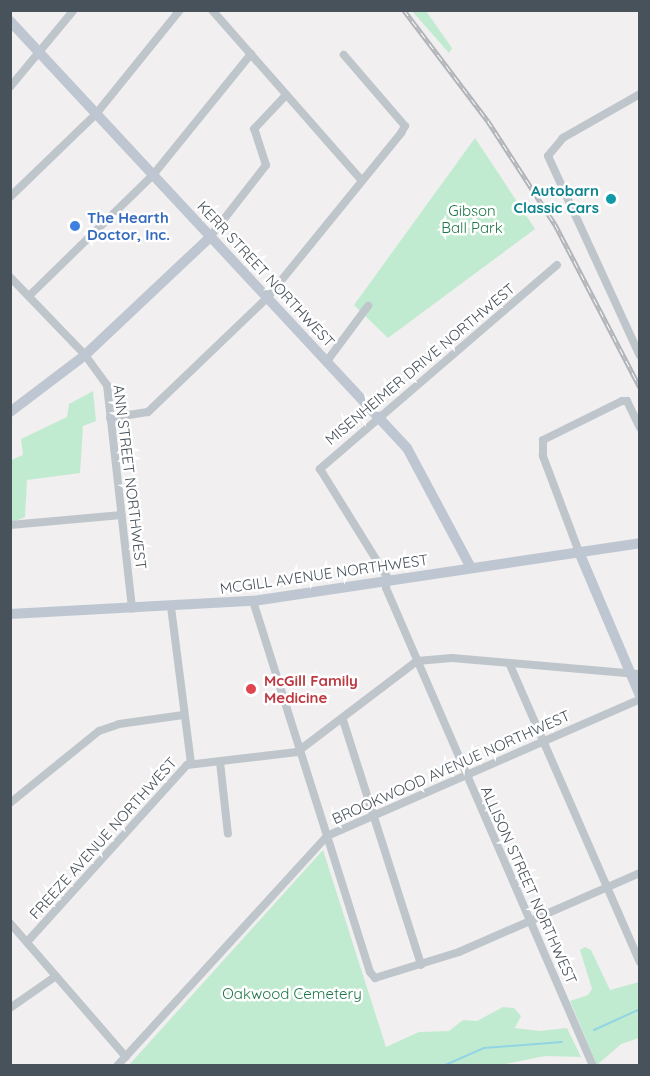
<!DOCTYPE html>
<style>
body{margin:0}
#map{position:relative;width:650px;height:1076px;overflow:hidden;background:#f1efef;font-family:Quicksand,sans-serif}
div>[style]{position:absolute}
.green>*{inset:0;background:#c1ebd0}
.stream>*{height:2px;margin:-1px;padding:0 1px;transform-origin:1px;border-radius:1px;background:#91d5e5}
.street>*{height:8px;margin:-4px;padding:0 4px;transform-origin:4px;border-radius:4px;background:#bec6cc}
.secondary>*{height:10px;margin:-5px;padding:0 5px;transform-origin:5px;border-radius:5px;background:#bec7d1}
.rail>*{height:4.5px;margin-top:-2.25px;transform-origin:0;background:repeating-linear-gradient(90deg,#fff 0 7px,#b1b4b8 0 14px);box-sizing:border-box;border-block:2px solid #b1b4b8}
.dots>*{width:16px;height:16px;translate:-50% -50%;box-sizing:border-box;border:3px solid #fff;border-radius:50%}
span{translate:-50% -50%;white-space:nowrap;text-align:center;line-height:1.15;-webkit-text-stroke:5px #fff;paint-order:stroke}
.culture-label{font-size:15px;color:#0d838f;font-weight:700}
.right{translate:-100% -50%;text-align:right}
.park-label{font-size:15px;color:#1f7648}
.shop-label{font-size:15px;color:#366cbe;font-weight:700}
.left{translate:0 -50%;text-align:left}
.street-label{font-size:15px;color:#48525b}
.health-label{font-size:15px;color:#be3a42;font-weight:700}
.frame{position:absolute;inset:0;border:12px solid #48525b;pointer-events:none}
</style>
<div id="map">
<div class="green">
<div style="clip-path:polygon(412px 11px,426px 11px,452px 48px,449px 53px)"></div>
<div style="clip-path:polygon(475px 138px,535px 229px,388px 338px,354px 305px)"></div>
<div style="clip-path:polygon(93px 391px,96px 421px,83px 426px,80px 473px,27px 480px,25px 517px,11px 523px,11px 460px,23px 455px,21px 439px,67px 417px,69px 404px)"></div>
<div style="clip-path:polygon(323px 850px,386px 1047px,419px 1032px,449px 1031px,463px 1020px,477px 1021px,503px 1007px,514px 1008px,521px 1016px,515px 1028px,539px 1031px,567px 1028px,581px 1057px,545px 1056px,495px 1066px,129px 1065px)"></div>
<div style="clip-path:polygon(585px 947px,591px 950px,610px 990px,639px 982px,639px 1038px,621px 1044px,597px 1065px,570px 1001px,588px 995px,592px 989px,580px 950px)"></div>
</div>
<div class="stream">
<div style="left:594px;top:1030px;width:51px;rotate:-24.5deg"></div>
<div style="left:443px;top:1066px;width:45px;rotate:-23.7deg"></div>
<div style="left:484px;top:1048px;width:78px;rotate:-4.4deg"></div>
</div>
<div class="street">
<div style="left:212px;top:10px;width:227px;rotate:48.7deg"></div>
<div style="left:10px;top:87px;width:100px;rotate:-50.3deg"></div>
<div style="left:640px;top:94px;width:89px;rotate:150.3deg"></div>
<div style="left:563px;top:138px;width:23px;rotate:130deg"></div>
<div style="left:548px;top:156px;width:220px;rotate:65.3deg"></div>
<div style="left:10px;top:197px;width:120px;rotate:-44deg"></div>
<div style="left:96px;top:114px;width:134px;rotate:-51.1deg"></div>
<div style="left:210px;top:237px;width:91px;rotate:-52.1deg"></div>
<div style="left:266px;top:165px;width:38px;rotate:-108deg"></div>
<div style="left:254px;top:129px;width:47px;rotate:-46.7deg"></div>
<div style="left:557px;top:265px;width:313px;rotate:139.3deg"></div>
<div style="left:320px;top:469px;width:127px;rotate:58.2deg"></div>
<div style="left:387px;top:577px;width:11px;rotate:95deg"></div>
<div style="left:386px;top:588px;width:521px;rotate:66.58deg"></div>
<div style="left:10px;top:277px;width:108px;rotate:46.1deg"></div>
<div style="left:85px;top:355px;width:37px;rotate:54deg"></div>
<div style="left:107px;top:385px;width:225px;rotate:83.6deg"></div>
<div style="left:29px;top:296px;width:173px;rotate:-44.3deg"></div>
<div style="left:153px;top:175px;width:156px;rotate:-51deg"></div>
<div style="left:327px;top:361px;width:69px;rotate:-53.3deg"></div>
<div style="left:110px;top:418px;width:38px;rotate:-9deg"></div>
<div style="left:148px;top:412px;width:165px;rotate:-43.8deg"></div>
<div style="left:267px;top:298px;width:213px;rotate:-50.9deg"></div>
<div style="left:401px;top:133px;width:8px;rotate:-60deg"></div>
<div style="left:405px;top:126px;width:94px;rotate:-130.7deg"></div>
<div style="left:10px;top:525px;width:112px;rotate:-5.1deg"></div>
<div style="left:579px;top:552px;width:103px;rotate:-110.6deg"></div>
<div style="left:543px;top:456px;width:16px;rotate:-90deg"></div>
<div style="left:543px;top:440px;width:88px;rotate:-26.3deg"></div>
<div style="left:622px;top:401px;width:5px"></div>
<div style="left:627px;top:401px;width:30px;rotate:64deg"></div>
<div style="left:253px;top:601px;width:389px;rotate:72.5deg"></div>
<div style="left:370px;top:972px;width:8px;rotate:50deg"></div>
<div style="left:375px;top:978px;width:88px;rotate:-17.2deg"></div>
<div style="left:459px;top:952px;width:197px;rotate:-23.6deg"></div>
<div style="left:171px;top:607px;width:157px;rotate:82.7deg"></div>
<div style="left:510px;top:665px;width:324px;rotate:66.4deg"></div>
<div style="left:343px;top:720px;width:257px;rotate:72.3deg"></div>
<div style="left:220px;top:762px;width:72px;rotate:83.7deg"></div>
<div style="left:10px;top:803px;width:114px;rotate:-39deg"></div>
<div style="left:99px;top:731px;width:21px;rotate:-19deg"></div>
<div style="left:119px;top:724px;width:65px;rotate:-8deg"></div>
<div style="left:10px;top:923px;width:177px;rotate:49.1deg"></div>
<div style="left:27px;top:942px;width:239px;rotate:-47.9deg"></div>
<div style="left:187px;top:765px;width:111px;rotate:-6.7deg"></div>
<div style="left:297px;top:752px;width:151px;rotate:-37.2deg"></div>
<div style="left:417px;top:661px;width:35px;rotate:-5deg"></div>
<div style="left:452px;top:658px;width:189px;rotate:4.9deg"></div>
<div style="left:10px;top:1008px;width:56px;rotate:-34.8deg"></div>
<div style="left:117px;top:1066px;width:311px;rotate:-47.6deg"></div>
<div style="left:327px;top:836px;width:342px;rotate:-23.6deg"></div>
</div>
<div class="secondary">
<div style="left:10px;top:21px;width:583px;rotate:47.09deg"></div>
<div style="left:407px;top:448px;width:136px;rotate:61.9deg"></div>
<div style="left:10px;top:412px;width:94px;rotate:-37.2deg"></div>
<div style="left:85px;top:355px;width:172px;rotate:-43.3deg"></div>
<div style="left:579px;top:552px;width:156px;rotate:67deg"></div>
<div style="left:10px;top:614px;width:243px;rotate:-3.1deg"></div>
<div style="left:253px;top:601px;width:391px;rotate:-8.5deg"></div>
</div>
<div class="rail">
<div style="left:404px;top:10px;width:139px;rotate:52.9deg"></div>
<div style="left:488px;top:121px;width:123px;rotate:57deg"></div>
<div style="left:555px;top:224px;width:184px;rotate:62.5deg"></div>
</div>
<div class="dots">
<div style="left:611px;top:199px;background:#0f9aa8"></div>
<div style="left:75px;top:226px;background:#3f7fe0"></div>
<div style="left:251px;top:689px;background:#e0444e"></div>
</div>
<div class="culture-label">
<span class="right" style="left:599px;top:199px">Autobarn<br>Classic Cars</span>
</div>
<div class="park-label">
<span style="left:472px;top:219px">Gibson<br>Ball Park</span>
<span style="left:292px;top:994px">Oakwood Cemetery</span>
</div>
<div class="shop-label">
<span class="left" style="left:87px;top:226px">The Hearth<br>Doctor, Inc.</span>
</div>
<div class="street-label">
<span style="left:266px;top:274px;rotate:47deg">KERR STREET NORTHWEST</span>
<span style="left:420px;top:364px;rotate:-40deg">MISENHEIMER DRIVE NORTHWEST</span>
<span style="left:130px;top:477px;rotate:83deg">ANN STREET NORTHWEST</span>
<span style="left:324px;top:574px;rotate:-8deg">MCGILL AVENUE NORTHWEST</span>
<span style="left:451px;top:767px;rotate:-24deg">BROOKWOOD AVENUE NORTHWEST</span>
<span style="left:103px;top:838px;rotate:-48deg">FREEZE AVENUE NORTHWEST</span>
<span style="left:529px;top:885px;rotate:66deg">ALLISON STREET NORTHWEST</span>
</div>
<div class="health-label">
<span class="left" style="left:264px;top:689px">McGill Family<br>Medicine</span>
</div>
<div class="frame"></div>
</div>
